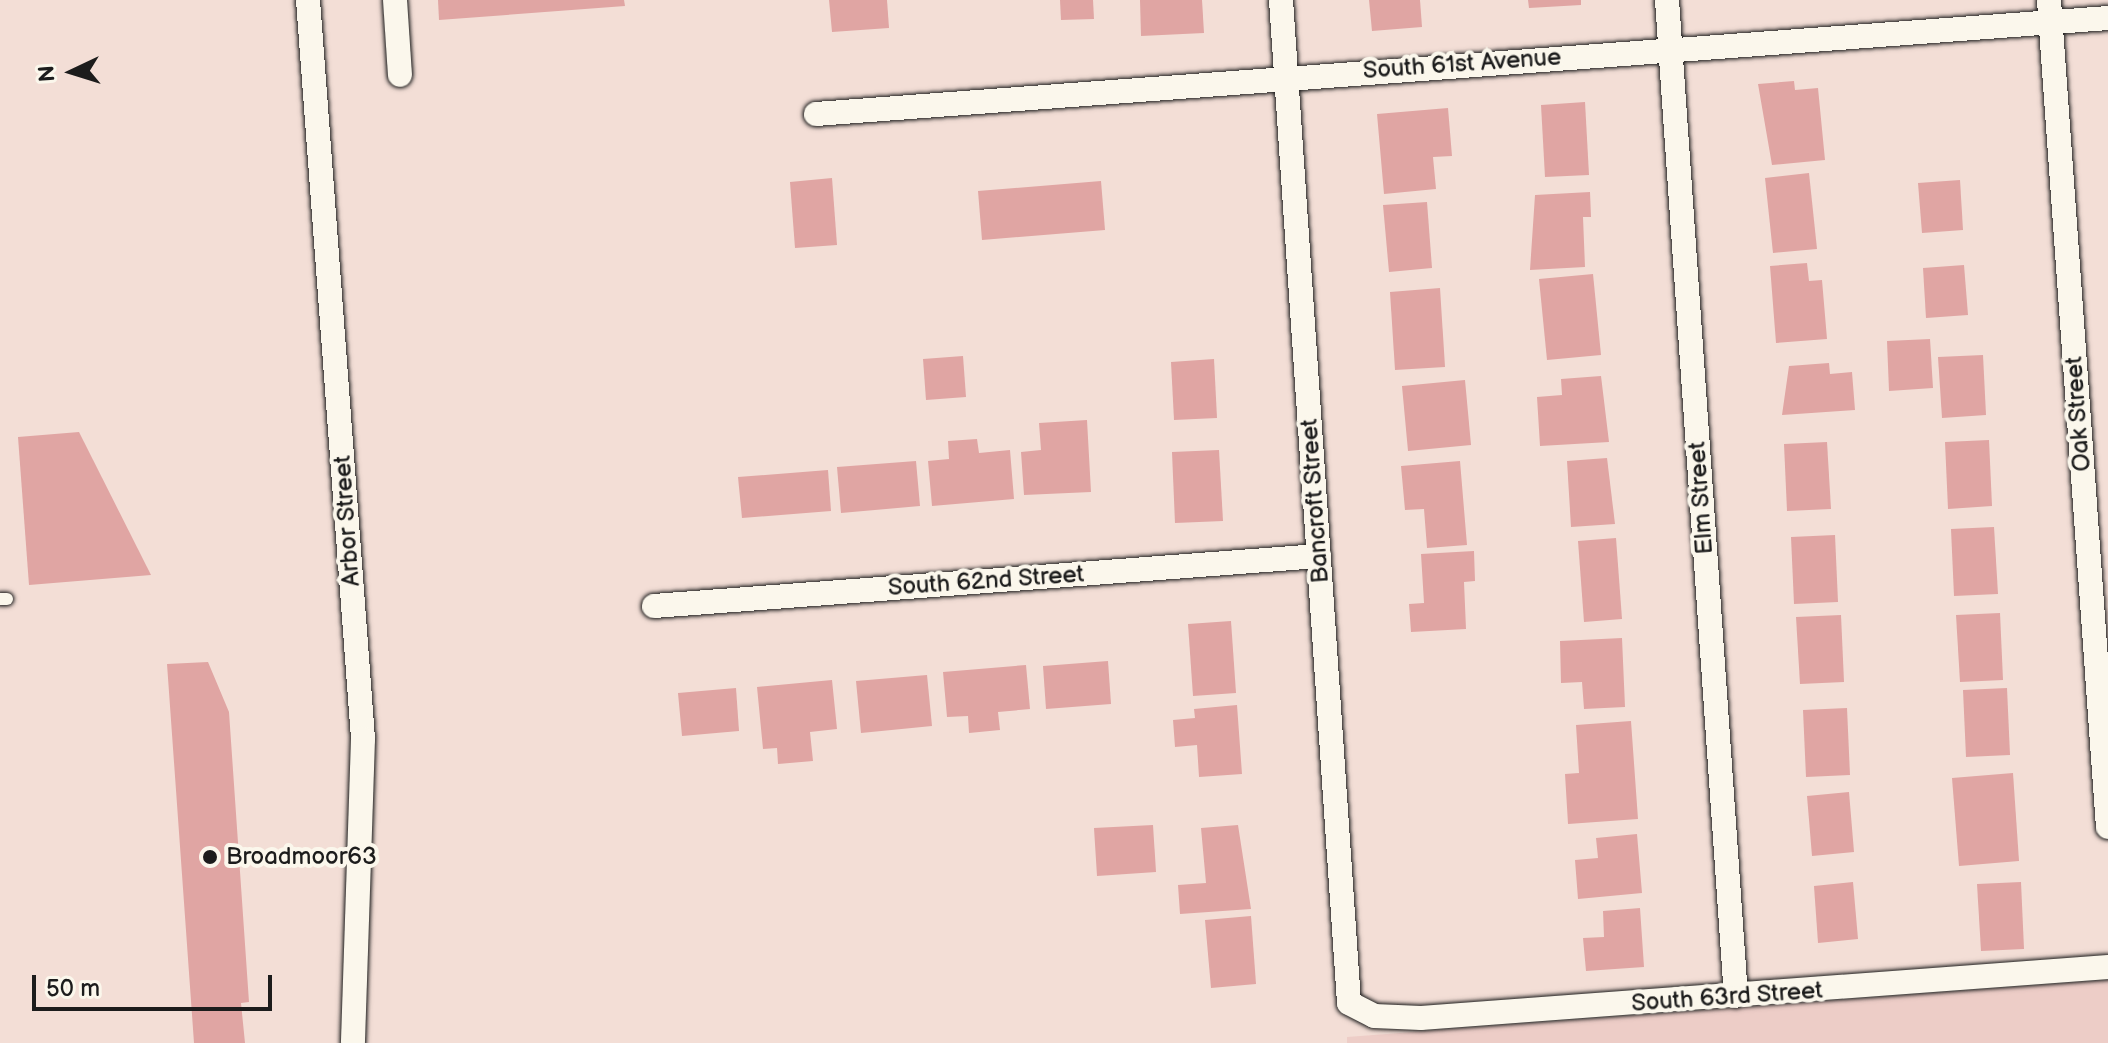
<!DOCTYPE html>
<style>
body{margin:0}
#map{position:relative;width:2108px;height:1043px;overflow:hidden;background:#f3ded6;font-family:"Balsamiq Sans",sans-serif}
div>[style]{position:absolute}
.built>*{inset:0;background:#edcdc7}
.building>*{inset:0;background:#e0a5a3}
.roads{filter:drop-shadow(0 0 2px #1c1c1c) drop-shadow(0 0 2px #1c1c1c)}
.lane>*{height:12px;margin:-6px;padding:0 6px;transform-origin:6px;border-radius:6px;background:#fbf7ec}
.street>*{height:24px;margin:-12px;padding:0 12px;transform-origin:12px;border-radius:12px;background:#fbf7ec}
.dots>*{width:22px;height:22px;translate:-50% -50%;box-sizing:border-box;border:4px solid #fbf7ec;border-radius:50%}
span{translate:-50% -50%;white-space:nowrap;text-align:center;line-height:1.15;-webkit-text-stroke:8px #fbf7ec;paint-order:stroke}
.street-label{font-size:24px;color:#1c1c1c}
.poi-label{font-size:24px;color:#1c1c1c}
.left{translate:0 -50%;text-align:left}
.north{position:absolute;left:32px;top:32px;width:80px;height:80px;-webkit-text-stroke:6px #fbf7ec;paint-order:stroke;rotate:266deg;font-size:22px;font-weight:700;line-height:32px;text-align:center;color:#1c1c1c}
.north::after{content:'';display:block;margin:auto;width:28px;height:36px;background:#1c1c1c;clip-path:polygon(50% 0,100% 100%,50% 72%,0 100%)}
.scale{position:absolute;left:32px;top:975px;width:240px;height:36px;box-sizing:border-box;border:4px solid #1c1c1c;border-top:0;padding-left:10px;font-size:24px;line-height:28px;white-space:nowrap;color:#1c1c1c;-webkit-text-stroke:6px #fbf7ec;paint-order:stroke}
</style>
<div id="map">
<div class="built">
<div style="clip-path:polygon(2108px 980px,2108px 1043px,1347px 1043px,1347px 1037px)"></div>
</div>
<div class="building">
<div style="clip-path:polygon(438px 0,624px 0,625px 6px,439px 20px)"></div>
<div style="clip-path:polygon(829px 0,887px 0,889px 28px,832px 32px)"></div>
<div style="clip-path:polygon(1060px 0,1093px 0,1094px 19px,1061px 20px)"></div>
<div style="clip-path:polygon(1140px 0,1202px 0,1204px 33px,1141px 36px)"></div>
<div style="clip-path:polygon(1369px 0,1420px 0,1422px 27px,1372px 31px)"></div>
<div style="clip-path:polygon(1528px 0,1581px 0,1581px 5px,1529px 8px)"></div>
<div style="clip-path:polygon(1794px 81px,1795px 90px,1818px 88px,1825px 160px,1772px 165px,1758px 84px)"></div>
<div style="clip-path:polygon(1585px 102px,1589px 175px,1545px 177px,1541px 105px)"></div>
<div style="clip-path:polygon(1448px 108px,1452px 156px,1433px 157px,1436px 189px,1384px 194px,1377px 114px)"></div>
<div style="clip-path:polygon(1809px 173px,1817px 249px,1773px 253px,1765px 178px)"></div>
<div style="clip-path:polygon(832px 178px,837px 245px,795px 248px,790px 182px)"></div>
<div style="clip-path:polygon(1960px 180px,1963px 230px,1922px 233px,1918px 183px)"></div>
<div style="clip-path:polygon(1101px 181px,1105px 230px,982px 240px,978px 191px)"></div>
<div style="clip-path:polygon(1590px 192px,1591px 217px,1583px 217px,1585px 267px,1530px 270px,1535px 195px)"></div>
<div style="clip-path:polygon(1427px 202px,1432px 268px,1389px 272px,1383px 205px)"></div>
<div style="clip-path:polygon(1807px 263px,1809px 281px,1822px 280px,1827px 339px,1776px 343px,1770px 266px)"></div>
<div style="clip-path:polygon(1964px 265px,1968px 315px,1926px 318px,1923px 268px)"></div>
<div style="clip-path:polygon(1593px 274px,1601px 355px,1547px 360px,1539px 279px)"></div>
<div style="clip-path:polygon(1440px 288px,1445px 367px,1395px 370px,1390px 292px)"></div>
<div style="clip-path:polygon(1930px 339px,1933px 388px,1889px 391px,1887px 341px)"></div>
<div style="clip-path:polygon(1983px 355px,1986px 415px,1942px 418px,1938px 357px)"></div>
<div style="clip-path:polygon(963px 356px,966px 397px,926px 400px,923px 359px)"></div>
<div style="clip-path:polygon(1214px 359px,1217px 418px,1174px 420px,1171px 362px)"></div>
<div style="clip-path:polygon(1829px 363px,1830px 374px,1852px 372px,1855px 410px,1782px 415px,1789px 366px)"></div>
<div style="clip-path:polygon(1601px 376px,1609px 442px,1540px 446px,1537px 397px,1562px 395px,1561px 379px)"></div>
<div style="clip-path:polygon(1465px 380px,1471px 445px,1408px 451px,1402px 386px)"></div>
<div style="clip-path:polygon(1087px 420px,1091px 492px,1024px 495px,1021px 452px,1041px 450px,1039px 423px)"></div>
<div style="clip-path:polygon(79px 432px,151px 575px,29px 585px,18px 437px)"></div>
<div style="clip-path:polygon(977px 439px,979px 453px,1010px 450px,1014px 499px,932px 506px,928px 461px,949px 459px,948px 441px)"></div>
<div style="clip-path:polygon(1989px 440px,1992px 506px,1948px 509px,1945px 442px)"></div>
<div style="clip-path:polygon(1827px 442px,1831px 509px,1787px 511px,1784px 444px)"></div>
<div style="clip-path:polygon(1219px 450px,1223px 521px,1175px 523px,1172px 452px)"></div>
<div style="clip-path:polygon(1607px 458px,1615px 524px,1571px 527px,1567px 461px)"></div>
<div style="clip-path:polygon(916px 461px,920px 506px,841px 513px,837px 467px)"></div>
<div style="clip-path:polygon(1460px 461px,1467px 545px,1427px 548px,1424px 509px,1405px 510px,1401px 466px)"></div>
<div style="clip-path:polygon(828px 470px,831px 511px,742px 518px,738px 477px)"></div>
<div style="clip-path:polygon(1994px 527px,1998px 594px,1954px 596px,1951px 529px)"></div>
<div style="clip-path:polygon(1835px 535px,1838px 602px,1794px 604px,1791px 537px)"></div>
<div style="clip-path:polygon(1616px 538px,1622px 619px,1584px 622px,1578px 541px)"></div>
<div style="clip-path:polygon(1474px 551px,1475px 581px,1464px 582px,1466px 629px,1411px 632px,1409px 604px,1424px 603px,1421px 554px)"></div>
<div style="clip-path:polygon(2000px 613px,2003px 680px,1960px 682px,1956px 615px)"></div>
<div style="clip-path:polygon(1841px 615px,1844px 682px,1800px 684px,1796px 617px)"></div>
<div style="clip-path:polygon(1231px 621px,1236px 693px,1193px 696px,1188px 624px)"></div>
<div style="clip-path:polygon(1622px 638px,1625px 707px,1584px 709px,1582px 682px,1561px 683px,1560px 641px)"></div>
<div style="clip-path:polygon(1108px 661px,1111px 704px,1046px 709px,1043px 666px)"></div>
<div style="clip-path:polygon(208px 662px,229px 712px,249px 1002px,241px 1003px,245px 1043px,194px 1043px,167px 664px)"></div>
<div style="clip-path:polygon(1026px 665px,1030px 709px,998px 712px,1000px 730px,969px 733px,968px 716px,947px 717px,943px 672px)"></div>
<div style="clip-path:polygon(927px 675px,932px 726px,861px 733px,856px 681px)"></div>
<div style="clip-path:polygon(832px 680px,837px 729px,810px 732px,813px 761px,778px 764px,777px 748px,763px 749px,757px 687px)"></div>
<div style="clip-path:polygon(736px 688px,739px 731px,682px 736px,678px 693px)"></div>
<div style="clip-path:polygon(2007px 688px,2010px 755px,1966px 757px,1963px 690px)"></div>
<div style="clip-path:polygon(1237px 705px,1242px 774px,1199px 777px,1197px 745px,1175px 747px,1173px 720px,1195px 718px,1194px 709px)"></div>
<div style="clip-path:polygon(1847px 708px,1850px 775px,1806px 777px,1803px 710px)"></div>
<div style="clip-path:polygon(1631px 721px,1638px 819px,1568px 824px,1565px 774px,1579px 773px,1576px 725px)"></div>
<div style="clip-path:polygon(2013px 773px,2019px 861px,1959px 866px,1952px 778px)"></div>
<div style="clip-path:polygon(1849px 792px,1854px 852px,1812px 856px,1807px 796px)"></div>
<div style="clip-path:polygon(1153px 825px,1156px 872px,1097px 876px,1094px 828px)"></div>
<div style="clip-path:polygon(1238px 825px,1251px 909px,1180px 914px,1178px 885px,1206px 883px,1201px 828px)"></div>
<div style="clip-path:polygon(1637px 834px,1642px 893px,1578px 899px,1575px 860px,1598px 858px,1596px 838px)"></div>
<div style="clip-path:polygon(1853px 882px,1858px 939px,1818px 943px,1814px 886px)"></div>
<div style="clip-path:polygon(2021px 882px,2024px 949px,1981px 951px,1977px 884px)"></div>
<div style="clip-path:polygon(1640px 908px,1644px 967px,1586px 971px,1583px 938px,1604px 937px,1603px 911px)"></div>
<div style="clip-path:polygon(1251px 916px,1256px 984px,1211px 988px,1205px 920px)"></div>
</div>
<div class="roads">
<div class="lane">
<div style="left:0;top:599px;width:7px"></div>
</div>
<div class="street">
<div style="left:308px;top:0;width:741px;rotate:85.74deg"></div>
<div style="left:363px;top:739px;width:304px;rotate:91.9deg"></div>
<div style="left:395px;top:0;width:75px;rotate:86.2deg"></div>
<div style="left:1281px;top:0;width:1005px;rotate:86.12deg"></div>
<div style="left:1349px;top:1003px;width:28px;rotate:27deg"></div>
<div style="left:1374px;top:1016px;width:47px;rotate:2.4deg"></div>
<div style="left:1421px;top:1018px;width:689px;rotate:-4.25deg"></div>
<div style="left:1667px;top:0;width:998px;rotate:86.04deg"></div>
<div style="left:2049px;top:0;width:829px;rotate:85.92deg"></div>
<div style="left:816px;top:114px;width:1296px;rotate:-4.25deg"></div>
<div style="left:654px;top:606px;width:667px;rotate:-4.3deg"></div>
</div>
</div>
<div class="dots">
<div style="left:210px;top:857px;background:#1c1c1c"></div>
</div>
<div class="street-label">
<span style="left:1462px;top:64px;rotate:-4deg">South 61st Avenue</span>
<span style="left:2078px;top:414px;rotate:-94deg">Oak Street</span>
<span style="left:1701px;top:498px;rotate:-94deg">Elm Street</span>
<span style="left:1315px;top:501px;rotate:-94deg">Bancroft Street</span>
<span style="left:347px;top:521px;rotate:-94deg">Arbor Street</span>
<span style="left:986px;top:581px;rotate:-4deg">South 62nd Street</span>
<span style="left:1727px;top:997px;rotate:-4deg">South 63rd Street</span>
</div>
<div class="poi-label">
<span class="left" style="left:226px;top:857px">Broadmoor63</span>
</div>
<div class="north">N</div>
<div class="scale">50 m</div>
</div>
